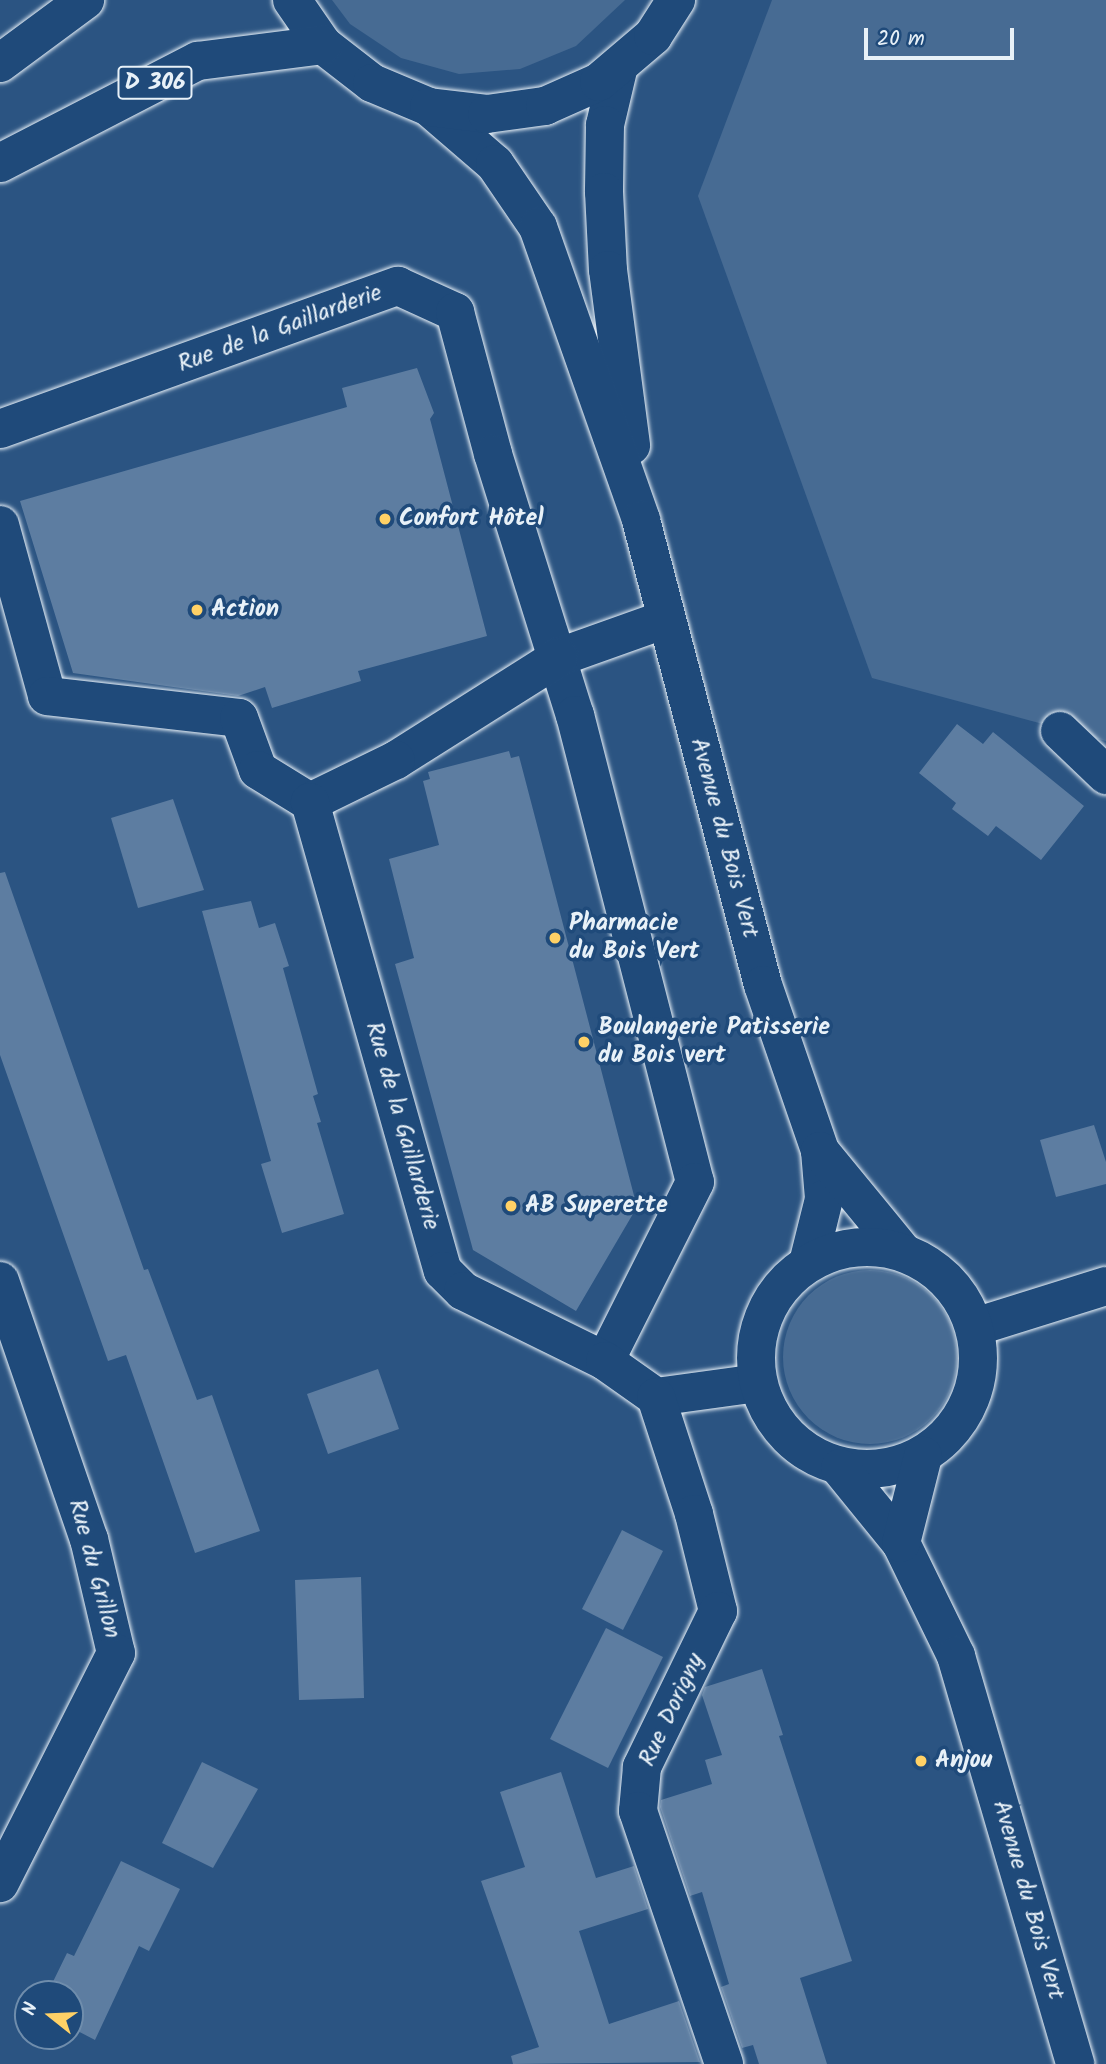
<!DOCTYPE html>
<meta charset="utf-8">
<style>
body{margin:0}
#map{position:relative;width:1106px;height:2064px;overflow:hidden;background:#2b5482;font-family:Kalam,sans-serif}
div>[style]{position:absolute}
.green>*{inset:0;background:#476b93}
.round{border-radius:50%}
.building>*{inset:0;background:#5d7da1}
.roads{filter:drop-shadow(0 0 2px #e8f1f8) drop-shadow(0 0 2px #e8f1f8)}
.minor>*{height:38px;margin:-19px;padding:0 19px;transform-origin:19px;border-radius:19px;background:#1f4a7a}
.tertiary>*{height:38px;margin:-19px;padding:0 19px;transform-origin:19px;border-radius:19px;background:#1f4a7a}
.tertiary>.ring{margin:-19px;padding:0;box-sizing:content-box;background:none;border:38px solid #1f4a7a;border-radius:50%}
.primary>*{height:38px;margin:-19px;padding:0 19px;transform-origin:19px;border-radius:19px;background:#1f4a7a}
.dots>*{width:19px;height:19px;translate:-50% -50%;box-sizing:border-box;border:4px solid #1f4a7a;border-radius:50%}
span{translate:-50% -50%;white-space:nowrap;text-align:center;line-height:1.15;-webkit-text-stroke:7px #1f4a7a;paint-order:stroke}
.shield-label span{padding:2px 5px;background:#1f4a7a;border:2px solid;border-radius:5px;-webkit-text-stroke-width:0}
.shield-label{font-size:23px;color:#e8f1f8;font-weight:700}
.street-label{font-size:24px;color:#e8f1f8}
.poi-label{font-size:24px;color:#e8f1f8;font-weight:700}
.left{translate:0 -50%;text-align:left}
.north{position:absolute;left:14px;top:1980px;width:70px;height:70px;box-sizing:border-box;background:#1f4a7a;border:2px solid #6f8dac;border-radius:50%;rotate:288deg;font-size:19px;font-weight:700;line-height:28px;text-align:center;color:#e8f1f8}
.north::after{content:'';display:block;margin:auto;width:24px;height:32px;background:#ffd166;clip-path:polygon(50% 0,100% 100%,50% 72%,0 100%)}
.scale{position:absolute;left:864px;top:28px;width:150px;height:32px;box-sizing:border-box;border:4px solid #e8f1f8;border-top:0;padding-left:9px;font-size:21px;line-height:24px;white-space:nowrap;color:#e8f1f8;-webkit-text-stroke:5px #1f4a7a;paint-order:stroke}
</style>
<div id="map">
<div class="green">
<div style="clip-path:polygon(332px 0,625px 0,576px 46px,520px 69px,459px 74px,401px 58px,350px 24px)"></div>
<div style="clip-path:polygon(772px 0,1106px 0,1106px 741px,872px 678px,698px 196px)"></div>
<div class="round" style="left:783px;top:1270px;width:174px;height:174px"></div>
</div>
<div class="building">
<div style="clip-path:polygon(417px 368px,434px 413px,430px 419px,487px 636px,358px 671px,361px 681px,272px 708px,265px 687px,238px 696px,73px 673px,20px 501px,347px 407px,342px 388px)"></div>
<div style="clip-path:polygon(957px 724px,983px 744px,993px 732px,1084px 806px,1041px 860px,996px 826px,988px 836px,952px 809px,956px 803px,919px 773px)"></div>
<div style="clip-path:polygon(509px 751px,511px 758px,519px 756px,637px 1207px,576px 1311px,473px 1250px,395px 964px,414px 958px,389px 859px,439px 845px,423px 781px,430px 779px,428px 772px)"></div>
<div style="clip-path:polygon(173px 799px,204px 890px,138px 908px,111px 818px)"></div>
<div style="clip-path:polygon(5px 872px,144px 1270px,148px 1269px,197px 1400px,212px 1395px,260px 1531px,195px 1553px,126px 1355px,108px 1361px,0 1055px,0 873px)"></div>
<div style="clip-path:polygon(251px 901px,259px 928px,275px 923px,289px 966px,283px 968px,318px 1094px,313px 1096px,321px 1122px,317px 1123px,344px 1214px,282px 1233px,261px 1164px,271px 1161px,202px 911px)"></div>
<div style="clip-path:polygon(1094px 1125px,1106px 1162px,1106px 1184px,1056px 1197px,1040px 1140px)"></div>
<div style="clip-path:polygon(378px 1369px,399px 1429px,328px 1454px,307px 1394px)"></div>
<div style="clip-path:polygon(622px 1530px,663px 1551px,623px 1630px,582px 1609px)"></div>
<div style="clip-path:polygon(361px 1577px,364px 1698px,299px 1700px,295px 1580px)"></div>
<div style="clip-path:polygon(606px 1628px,663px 1657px,608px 1768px,550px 1739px)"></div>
<div style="clip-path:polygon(762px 1669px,783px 1735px,779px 1736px,852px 1961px,800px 1978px,827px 2064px,759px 2064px,753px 2045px,742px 2048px,721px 1987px,729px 1984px,702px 1892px,690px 1896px,660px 1807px,661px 1800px,712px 1784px,705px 1760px,722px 1755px,702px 1695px,705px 1687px)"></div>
<div style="clip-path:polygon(202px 1762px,258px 1789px,213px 1868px,162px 1843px)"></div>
<div style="clip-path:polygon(561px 1772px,596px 1878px,634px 1866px,648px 1909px,579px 1931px,609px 2024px,679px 2001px,700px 2062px,513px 2064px,511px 2056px,539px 2047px,481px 1881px,525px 1867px,500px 1792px)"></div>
<div style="clip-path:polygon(121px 1861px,180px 1889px,149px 1951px,139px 1946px,95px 2040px,70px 2027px,70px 1994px,47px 1994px,67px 1953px,74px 1956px)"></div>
</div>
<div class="roads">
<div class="minor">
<div style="left:0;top:429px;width:423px;rotate:-19.8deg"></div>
<div style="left:398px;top:286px;width:63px;rotate:24.5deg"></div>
<div style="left:455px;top:312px;width:147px;rotate:75deg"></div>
<div style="left:493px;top:454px;width:274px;rotate:72.6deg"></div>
<div style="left:575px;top:715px;width:482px;rotate:75.6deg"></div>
<div style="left:695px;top:1182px;width:200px;rotate:116.7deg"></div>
<div style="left:0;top:525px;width:177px;rotate:74.6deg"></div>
<div style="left:47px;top:696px;width:193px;rotate:6.5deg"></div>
<div style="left:239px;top:718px;width:55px;rotate:69.9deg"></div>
<div style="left:258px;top:770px;width:61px;rotate:31.6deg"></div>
<div style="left:666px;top:619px;width:114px;rotate:160.4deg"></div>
<div style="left:559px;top:657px;width:193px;rotate:147.7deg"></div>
<div style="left:396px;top:760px;width:96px;rotate:154deg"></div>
<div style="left:310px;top:802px;width:487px;rotate:74.2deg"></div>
<div style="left:443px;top:1271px;width:28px;rotate:45deg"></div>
<div style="left:463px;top:1291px;width:158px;rotate:26.2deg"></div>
<div style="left:605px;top:1361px;width:62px;rotate:35.2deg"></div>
<div style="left:656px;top:1397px;width:103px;rotate:-7.8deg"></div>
<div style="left:1060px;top:731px;width:64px;rotate:43.7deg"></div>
<div style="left:0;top:1281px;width:273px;rotate:71deg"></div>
<div style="left:89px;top:1539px;width:117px;rotate:76.7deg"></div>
<div style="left:116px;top:1653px;width:258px;rotate:116.8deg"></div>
<div style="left:975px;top:1327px;width:137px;rotate:-17.4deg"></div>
<div style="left:656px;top:1397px;width:123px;rotate:72deg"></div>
<div style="left:694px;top:1514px;width:100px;rotate:76.1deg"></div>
<div style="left:718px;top:1611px;width:174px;rotate:116deg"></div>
<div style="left:642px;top:1767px;width:44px;rotate:95.2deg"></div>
<div style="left:638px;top:1811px;width:267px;rotate:71.2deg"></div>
</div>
<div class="tertiary">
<div style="left:618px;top:70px;width:57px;rotate:103.3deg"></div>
<div style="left:605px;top:125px;width:67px;rotate:90.9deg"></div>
<div style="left:604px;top:192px;width:78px;rotate:87.1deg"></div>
<div style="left:608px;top:270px;width:177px;rotate:82.5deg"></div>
<div style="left:429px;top:107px;width:87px;rotate:40.8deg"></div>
<div style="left:495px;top:164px;width:76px;rotate:55.7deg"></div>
<div style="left:538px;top:227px;width:311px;rotate:70.6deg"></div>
<div style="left:641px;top:520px;width:481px;rotate:75.3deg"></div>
<div style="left:763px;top:985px;width:176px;rotate:71deg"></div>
<div style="left:820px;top:1151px;width:48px;rotate:85.2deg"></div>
<div style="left:824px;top:1199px;width:66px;rotate:104deg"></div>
<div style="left:820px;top:1151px;width:131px;rotate:50.6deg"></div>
<div class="ring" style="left:756px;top:1247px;width:184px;height:184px"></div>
<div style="left:840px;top:1468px;width:97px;rotate:50.9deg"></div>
<div style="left:901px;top:1543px;width:126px;rotate:64deg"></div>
<div style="left:956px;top:1656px;width:425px;rotate:73.7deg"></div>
<div style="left:901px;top:1543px;width:90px;rotate:-75.8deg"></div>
</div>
<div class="primary">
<div style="left:292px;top:0;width:55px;rotate:55.4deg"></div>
<div style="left:323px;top:45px;width:62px;rotate:37.8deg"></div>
<div style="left:372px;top:83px;width:62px;rotate:22.8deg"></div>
<div style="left:429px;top:107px;width:58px;rotate:6.9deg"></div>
<div style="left:487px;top:114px;width:59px;rotate:-7.9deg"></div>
<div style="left:545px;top:106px;width:59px;rotate:-24deg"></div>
<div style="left:599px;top:82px;width:71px;rotate:-40.4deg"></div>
<div style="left:653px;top:36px;width:43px;rotate:-57.4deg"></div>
<div style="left:0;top:63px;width:106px;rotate:-36.5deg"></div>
<div style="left:0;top:163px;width:223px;rotate:-27.3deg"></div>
<div style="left:198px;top:61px;width:126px;rotate:-7.3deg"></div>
</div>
</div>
<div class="dots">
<div style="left:385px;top:519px;background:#ffd166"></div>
<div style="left:197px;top:610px;background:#ffd166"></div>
<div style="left:555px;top:938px;background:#ffd166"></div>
<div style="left:584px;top:1042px;background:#ffd166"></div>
<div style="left:511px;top:1206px;background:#ffd166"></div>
<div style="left:921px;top:1761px;background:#ffd166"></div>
</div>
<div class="shield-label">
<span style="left:155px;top:83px">D 306</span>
</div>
<div class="street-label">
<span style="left:280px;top:329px;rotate:-20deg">Rue de la Gaillarderie</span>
<span style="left:724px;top:838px;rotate:75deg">Avenue du Bois Vert</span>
<span style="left:402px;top:1126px;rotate:74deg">Rue de la Gaillarderie</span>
<span style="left:94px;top:1569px;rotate:75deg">Rue du Grillon</span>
<span style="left:672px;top:1710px;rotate:-65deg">Rue Dorigny</span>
<span style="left:1028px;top:1900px;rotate:74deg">Avenue du Bois Vert</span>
</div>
<div class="poi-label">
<span class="left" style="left:399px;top:519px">Confort Hôtel</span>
<span class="left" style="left:211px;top:610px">Action</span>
<span class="left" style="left:569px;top:938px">Pharmacie<br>du Bois Vert</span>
<span class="left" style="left:598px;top:1042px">Boulangerie Patisserie<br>du Bois vert</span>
<span class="left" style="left:525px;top:1206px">AB Superette</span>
<span class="left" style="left:935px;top:1761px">Anjou</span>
</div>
<div class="north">N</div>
<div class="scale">20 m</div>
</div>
